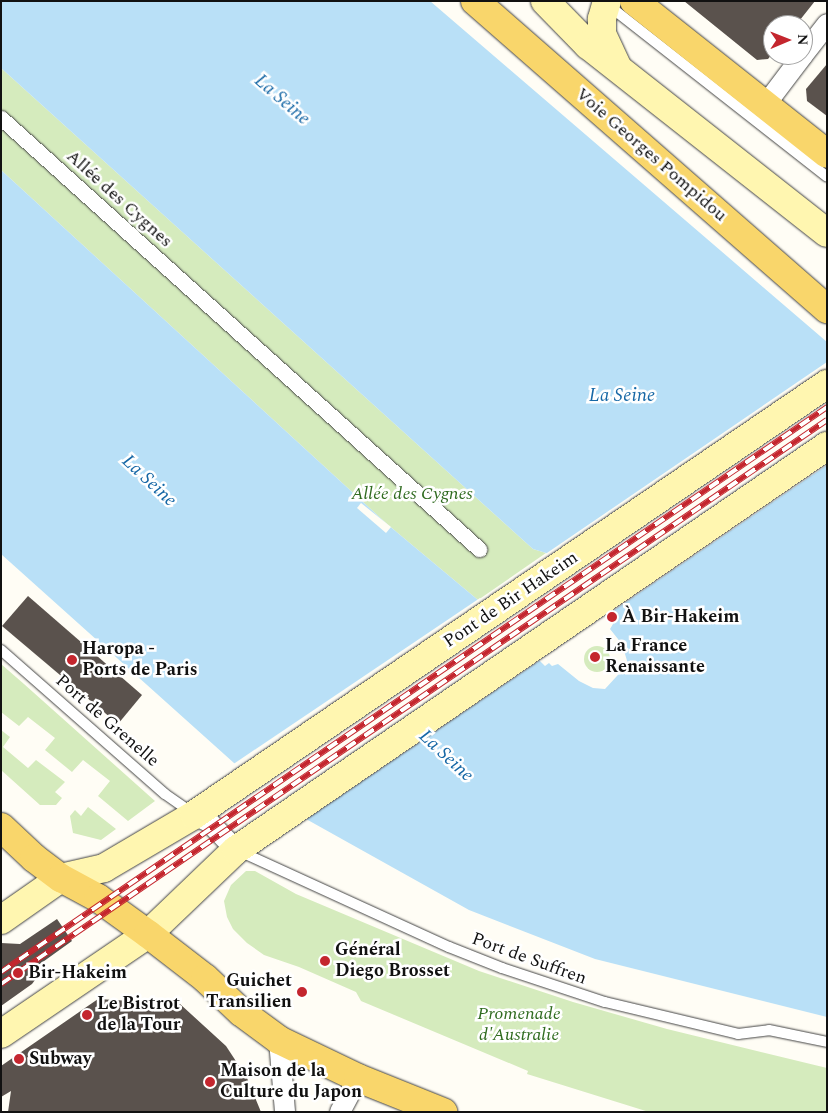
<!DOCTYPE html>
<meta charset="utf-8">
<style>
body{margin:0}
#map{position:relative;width:828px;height:1113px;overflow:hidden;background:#fffdf5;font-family:Spectral,serif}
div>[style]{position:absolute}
.green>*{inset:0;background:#d5ebbd}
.round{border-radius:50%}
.water>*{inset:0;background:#b9e0f7}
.pier>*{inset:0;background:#fffdf5}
.building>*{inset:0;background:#5a524d}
.roads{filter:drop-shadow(0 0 1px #444) drop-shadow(0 0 1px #444)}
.service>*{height:10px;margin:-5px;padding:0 5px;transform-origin:5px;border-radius:5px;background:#fff}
.pedestrian>*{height:15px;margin:-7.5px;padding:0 7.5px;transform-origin:7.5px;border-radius:7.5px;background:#fff}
.minor>*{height:20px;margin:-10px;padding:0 10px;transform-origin:10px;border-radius:10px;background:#fff}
.secondary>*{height:28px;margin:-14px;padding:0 14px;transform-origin:14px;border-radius:14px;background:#fff6b0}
.primary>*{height:28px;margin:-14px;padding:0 14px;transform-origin:14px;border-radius:14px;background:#f9d66b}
.rail>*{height:5.5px;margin-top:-2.75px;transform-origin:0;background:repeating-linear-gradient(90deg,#fff 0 11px,#c4262e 0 22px);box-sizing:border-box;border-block:1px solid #c4262e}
.dots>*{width:14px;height:14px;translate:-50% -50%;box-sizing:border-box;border:2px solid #fff;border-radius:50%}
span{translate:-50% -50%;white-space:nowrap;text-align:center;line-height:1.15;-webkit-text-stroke:5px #fff;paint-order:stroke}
.street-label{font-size:18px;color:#111}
.park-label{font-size:18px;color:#2f6b1f;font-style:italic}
.poi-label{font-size:18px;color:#111;font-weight:700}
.left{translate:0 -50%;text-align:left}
.right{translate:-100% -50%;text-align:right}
.water-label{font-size:19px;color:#1768a6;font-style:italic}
.frame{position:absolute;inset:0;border:2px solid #111;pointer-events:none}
.north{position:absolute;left:763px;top:15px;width:50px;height:50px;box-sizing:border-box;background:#fff;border:1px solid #a0a0a0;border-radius:50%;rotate:89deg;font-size:14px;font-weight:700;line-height:20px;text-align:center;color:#111}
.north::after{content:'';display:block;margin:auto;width:18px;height:22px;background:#c4262e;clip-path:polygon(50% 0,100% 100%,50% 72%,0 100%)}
</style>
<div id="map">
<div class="green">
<div style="clip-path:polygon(1px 68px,533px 549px,546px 553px,478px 600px,387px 524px,1px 170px)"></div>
<div class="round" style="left:584px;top:646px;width:26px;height:26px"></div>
<div style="clip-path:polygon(1px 664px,24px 684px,155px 801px,128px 821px,98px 796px,110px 781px,83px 760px,72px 772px,45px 750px,55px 738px,28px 717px,19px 726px,1px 712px)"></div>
<div style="clip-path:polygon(1px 730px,10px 737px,3px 747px,28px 768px,36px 760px,65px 782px,55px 792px,62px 798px,56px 805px,40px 805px,1px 770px)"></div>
<div style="clip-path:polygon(88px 807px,116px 829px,101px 840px,73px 833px,70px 816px,75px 810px,81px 816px)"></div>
<div style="clip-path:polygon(246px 871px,255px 871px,296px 894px,479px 971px,573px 1002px,667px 1029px,827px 1068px,827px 1112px,649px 1112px,527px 1074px,528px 1071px,361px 1001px,356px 992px,299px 967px,264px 955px,247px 943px,233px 929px,227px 917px,224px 901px,231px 885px)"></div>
</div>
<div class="water">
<div style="clip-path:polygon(1px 1px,430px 1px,827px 342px,827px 1017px,595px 959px,469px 910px,306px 819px,234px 763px,1px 554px,1px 170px,387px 524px,478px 600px,545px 666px,549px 663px,552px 666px,558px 664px,579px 681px,593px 688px,605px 689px,628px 664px,622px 644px,610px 629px,613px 624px,610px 621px,613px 619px,610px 615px,613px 611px,546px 553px,533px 549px,1px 68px)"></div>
</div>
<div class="pier">
<div style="clip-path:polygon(827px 362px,827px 465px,607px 615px,610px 612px,544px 555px)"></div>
<div style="clip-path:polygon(361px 503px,391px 527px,386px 533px,357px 508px)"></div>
<div style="clip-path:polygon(480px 598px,542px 659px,304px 821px,232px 765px)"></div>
</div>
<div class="building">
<div style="clip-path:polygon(684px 1px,815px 1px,796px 25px,773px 25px,773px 53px,768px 59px,757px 60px)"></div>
<div style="clip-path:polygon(827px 64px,827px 116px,807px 101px,806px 89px)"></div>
<div style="clip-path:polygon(28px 596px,142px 695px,118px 724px,2px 626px)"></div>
<div style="clip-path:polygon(57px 919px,72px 941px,33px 969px,35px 980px,32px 984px,1px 1006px,1px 943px,20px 944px)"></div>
<div style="clip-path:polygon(98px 999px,180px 1004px,226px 1046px,247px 1078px,261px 1112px,8px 1112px,11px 1091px,1px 1097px,1px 1066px)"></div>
</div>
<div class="roads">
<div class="service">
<div style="left:608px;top:5px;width:278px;rotate:38.1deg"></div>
<div style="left:1px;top:650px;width:218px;rotate:41.3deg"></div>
<div style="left:165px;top:794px;width:33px;rotate:35deg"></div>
<div style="left:239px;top:851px;width:231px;rotate:24.6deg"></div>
<div style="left:449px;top:947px;width:57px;rotate:21.6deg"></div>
<div style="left:502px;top:968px;width:108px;rotate:18.3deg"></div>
<div style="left:605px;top:1002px;width:137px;rotate:13.5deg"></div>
<div style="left:738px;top:1034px;width:31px;rotate:-7deg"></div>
<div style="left:769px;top:1030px;width:59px;rotate:11.7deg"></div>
</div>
<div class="pedestrian">
<div style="left:1px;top:118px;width:644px;rotate:42.04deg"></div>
</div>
<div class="minor">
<div style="left:803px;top:55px;width:39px;rotate:-52deg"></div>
<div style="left:766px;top:104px;width:61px;rotate:-52.9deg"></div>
<div style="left:194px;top:815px;width:17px;rotate:25deg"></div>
<div style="left:209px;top:822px;width:39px;rotate:46deg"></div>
<div style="left:279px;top:1040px;width:72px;rotate:85.2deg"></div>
<div style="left:340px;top:1112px;width:38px;rotate:-62deg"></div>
</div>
<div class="secondary">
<div style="left:545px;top:1px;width:62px;rotate:45.7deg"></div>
<div style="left:588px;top:45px;width:304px;rotate:38.2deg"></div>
<div style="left:607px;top:1px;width:19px;rotate:106deg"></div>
<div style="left:602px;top:19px;width:15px;rotate:90deg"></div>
<div style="left:602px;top:34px;width:35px;rotate:65deg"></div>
<div style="left:1px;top:920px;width:73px;rotate:-35deg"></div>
<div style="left:61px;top:878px;width:44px;rotate:-13.1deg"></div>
<div style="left:104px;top:868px;width:104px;rotate:-30.5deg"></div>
<div style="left:194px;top:815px;width:766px;rotate:-34.25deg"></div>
<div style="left:1px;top:1034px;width:178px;rotate:-34.2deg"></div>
<div style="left:148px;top:934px;width:122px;rotate:-43.7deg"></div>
<div style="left:236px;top:850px;width:716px;rotate:-34.36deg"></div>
</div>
<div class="primary">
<div style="left:475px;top:1px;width:468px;rotate:41.2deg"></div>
<div style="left:634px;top:1px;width:246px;rotate:38.4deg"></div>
<div style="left:1px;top:827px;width:45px;rotate:43.2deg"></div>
<div style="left:34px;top:858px;width:34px;rotate:37deg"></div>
<div style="left:61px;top:878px;width:42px;rotate:28.4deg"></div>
<div style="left:98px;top:898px;width:62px;rotate:35.8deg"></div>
<div style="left:148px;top:934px;width:72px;rotate:37.7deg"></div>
<div style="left:205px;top:978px;width:50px;rotate:43.4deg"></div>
<div style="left:241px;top:1012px;width:47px;rotate:36.4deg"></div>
<div style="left:279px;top:1040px;width:88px;rotate:25.7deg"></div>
<div style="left:358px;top:1078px;width:92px;rotate:21.8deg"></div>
</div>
</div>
<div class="rail">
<div style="left:1px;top:972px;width:1001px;rotate:-34.37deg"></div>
<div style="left:1px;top:984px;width:1000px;rotate:-34.33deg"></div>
</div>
<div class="dots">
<div style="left:612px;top:617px;background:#c4262e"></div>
<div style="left:595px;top:657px;background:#c4262e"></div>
<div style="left:72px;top:660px;background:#c4262e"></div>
<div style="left:325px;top:961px;background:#c4262e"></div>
<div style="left:18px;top:973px;background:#c4262e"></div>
<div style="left:302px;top:992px;background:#c4262e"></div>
<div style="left:87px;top:1015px;background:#c4262e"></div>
<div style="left:19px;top:1059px;background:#c4262e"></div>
<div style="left:210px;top:1082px;background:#c4262e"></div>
</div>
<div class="street-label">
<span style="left:651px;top:155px;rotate:41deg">Voie Georges Pompidou</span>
<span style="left:119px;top:199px;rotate:42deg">Allée des Cygnes</span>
<span style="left:511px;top:600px;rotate:-34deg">Pont de Bir Hakeim</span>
<span style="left:107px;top:721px;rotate:41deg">Port de Grenelle</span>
<span style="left:529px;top:959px;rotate:20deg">Port de Suffren</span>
</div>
<div class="park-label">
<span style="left:412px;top:494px">Allée des Cygnes</span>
<span style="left:519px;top:1025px">Promenade<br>d'Australie</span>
</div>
<div class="poi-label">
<span class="left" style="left:622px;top:617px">À Bir-Hakeim</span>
<span class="left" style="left:605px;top:657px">La France<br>Renaissante</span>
<span class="left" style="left:82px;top:660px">Haropa -<br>Ports de Paris</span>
<span class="left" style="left:335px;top:961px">Général<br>Diego Brosset</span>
<span class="left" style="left:28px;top:973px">Bir-Hakeim</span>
<span class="right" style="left:292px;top:992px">Guichet<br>Transilien</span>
<span class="left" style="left:97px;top:1015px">Le Bistrot<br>de la Tour</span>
<span class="left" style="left:29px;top:1059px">Subway</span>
<span class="left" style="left:220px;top:1082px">Maison de la<br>Culture du Japon</span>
</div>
<div class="water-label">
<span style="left:282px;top:100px;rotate:41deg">La Seine</span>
<span style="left:622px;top:396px">La Seine</span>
<span style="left:149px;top:481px;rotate:43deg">La Seine</span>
<span style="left:446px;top:756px;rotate:43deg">La Seine</span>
</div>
<div class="frame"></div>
<div class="north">N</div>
</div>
